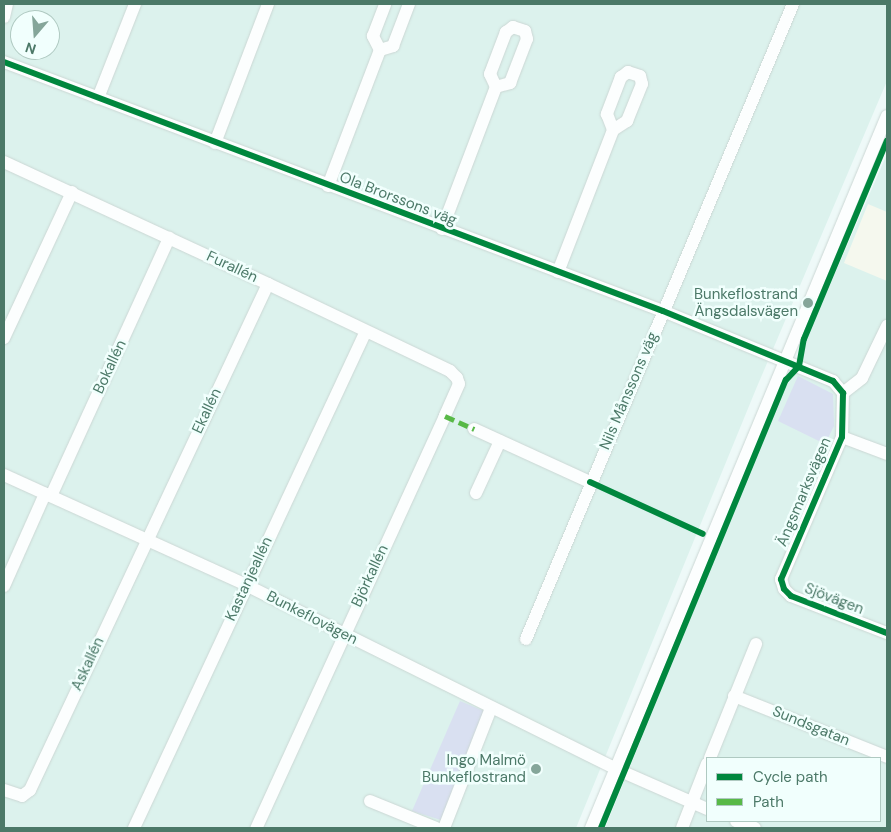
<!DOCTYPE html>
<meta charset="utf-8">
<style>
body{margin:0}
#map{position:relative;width:891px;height:832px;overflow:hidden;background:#eef9f8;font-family:"DM Sans",sans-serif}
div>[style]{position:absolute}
.residential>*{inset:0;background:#dcf2ed}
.education>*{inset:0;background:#f5f8ee}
.green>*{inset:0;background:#d9e0f1}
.roads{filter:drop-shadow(0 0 1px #cbd7d4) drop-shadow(0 0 1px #cbd7d4)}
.minor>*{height:12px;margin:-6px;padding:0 6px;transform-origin:6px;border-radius:6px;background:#fcfefe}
.quiet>*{height:5px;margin-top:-2.5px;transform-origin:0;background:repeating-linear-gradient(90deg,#58b947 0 10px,transparent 0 15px)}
.cycleway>*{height:6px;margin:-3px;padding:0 3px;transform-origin:3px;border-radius:3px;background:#00873e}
.dots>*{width:14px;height:14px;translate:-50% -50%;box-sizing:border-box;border:2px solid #f1fffd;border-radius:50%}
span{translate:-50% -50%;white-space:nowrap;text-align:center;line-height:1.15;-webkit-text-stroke:5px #f1fffd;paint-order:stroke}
.street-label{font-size:15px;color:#4c7968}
.poi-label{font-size:15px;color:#4c7968}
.right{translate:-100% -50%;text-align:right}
.frame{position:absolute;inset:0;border:5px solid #4c7968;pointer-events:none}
.legend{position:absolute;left:706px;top:757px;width:175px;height:65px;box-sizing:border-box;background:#f1fffd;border:1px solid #afc9c1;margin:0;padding:6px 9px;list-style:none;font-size:15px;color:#4c7968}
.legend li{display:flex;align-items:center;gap:10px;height:25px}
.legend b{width:25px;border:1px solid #afc9c1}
.north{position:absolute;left:10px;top:10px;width:50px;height:50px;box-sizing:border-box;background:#f1fffd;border:1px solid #afc9c1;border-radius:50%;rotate:198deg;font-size:14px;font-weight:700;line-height:20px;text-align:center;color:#4c7968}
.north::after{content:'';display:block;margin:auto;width:18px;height:22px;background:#85a69a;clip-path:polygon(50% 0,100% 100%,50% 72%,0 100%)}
</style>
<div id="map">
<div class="residential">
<div style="clip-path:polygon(evenodd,4px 4px,887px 4px,887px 81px,756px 389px,576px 828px,4px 828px,4px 4px,20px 20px,50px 20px,50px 50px,20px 50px,20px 20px)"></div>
<div style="clip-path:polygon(evenodd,887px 154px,887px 828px,605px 828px,772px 418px,887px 154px,707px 758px,880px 758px,880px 821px,707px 821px,707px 758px)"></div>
</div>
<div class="education">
<div style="clip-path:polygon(868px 204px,887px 212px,887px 281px,844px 263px)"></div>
</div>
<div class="green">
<div style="clip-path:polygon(798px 376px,833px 394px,834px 426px,825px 444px,778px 421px)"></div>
<div style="clip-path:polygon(460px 701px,484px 711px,441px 820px,412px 811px)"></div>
</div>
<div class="roads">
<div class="minor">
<div style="left:4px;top:17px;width:13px;rotate:-77deg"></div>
<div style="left:380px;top:50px;width:14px;rotate:-17deg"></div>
<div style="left:393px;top:46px;width:45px;rotate:-69.1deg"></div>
<div style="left:4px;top:62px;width:704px;rotate:20.7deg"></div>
<div style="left:663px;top:311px;width:184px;rotate:22.4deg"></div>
<div style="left:833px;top:381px;width:16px;rotate:50deg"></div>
<div style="left:843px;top:393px;width:44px;rotate:91.3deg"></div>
<div style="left:842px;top:437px;width:155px;rotate:113.2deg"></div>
<div style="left:781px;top:579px;width:10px;rotate:73deg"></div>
<div style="left:784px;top:589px;width:10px;rotate:45deg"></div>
<div style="left:791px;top:596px;width:103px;rotate:21.1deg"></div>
<div style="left:98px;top:98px;width:101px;rotate:-68.5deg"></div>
<div style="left:215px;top:143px;width:149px;rotate:-69.1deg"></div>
<div style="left:4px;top:162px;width:291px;rotate:24.8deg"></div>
<div style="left:268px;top:284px;width:202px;rotate:25.5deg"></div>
<div style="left:450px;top:371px;width:10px;rotate:45deg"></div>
<div style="left:457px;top:378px;width:6px;rotate:72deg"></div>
<div style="left:459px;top:384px;width:35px;rotate:114deg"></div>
<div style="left:445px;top:416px;width:453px;rotate:114.6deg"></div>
<div style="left:328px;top:186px;width:146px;rotate:-69.1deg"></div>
<div style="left:380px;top:50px;width:16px;rotate:-117deg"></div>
<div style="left:373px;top:36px;width:34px;rotate:-69deg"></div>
<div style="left:442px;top:229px;width:152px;rotate:-69.2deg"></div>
<div style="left:496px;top:87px;width:15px;rotate:-16deg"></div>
<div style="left:510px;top:83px;width:47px;rotate:-68.9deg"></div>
<div style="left:527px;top:39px;width:8px;rotate:-104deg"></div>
<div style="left:525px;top:31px;width:13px;rotate:-162deg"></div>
<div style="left:513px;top:27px;width:9px;rotate:144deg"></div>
<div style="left:506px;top:32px;width:45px;rotate:110.9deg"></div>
<div style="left:490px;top:74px;width:14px;rotate:65deg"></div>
<div style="left:558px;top:272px;width:152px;rotate:-68.8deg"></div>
<div style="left:613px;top:130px;width:17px;rotate:-33deg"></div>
<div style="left:627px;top:121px;width:40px;rotate:-68deg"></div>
<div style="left:642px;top:84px;width:8px;rotate:-104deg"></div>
<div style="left:640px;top:76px;width:13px;rotate:-162deg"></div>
<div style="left:628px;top:72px;width:9px;rotate:144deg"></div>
<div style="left:621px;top:77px;width:40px;rotate:111deg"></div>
<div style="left:607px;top:114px;width:17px;rotate:69deg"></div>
<div style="left:4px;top:338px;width:161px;rotate:-65deg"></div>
<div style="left:843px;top:393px;width:24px;rotate:-38deg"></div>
<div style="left:862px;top:378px;width:58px;rotate:-64.3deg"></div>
<div style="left:474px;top:429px;width:128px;rotate:24.6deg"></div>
<div style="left:842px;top:437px;width:48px;rotate:20.7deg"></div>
<div style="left:4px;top:475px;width:266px;rotate:24.4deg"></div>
<div style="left:246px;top:585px;width:413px;rotate:26.4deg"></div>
<div style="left:616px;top:769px;width:99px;rotate:23.7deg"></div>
<div style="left:476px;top:493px;width:57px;rotate:-65.2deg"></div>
<div style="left:51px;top:496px;width:284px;rotate:-65.4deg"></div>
<div style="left:4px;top:586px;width:101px;rotate:-66deg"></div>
<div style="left:526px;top:639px;width:689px;rotate:-67.19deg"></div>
<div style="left:734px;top:696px;width:165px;rotate:21.7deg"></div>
<div style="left:710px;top:758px;width:123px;rotate:-68deg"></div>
<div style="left:4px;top:790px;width:19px;rotate:18deg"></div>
<div style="left:22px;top:796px;width:10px;rotate:-37deg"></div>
<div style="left:30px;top:790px;width:559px;rotate:-64.81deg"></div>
<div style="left:370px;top:801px;width:71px;rotate:22.2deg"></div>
<div style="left:736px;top:821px;width:20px;rotate:20deg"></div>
<div style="left:134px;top:828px;width:548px;rotate:-64.98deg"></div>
<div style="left:444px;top:828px;width:129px;rotate:-68.6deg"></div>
<div style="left:591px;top:828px;width:771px;rotate:-67.43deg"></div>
<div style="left:682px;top:828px;width:69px;rotate:-68.7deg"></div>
</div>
</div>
<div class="quiet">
<div style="left:445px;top:416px;width:32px;rotate:24deg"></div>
</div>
<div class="cycleway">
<div style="left:4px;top:62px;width:704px;rotate:20.7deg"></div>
<div style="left:663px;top:311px;width:184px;rotate:22.4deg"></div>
<div style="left:833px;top:381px;width:16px;rotate:50deg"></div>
<div style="left:843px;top:393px;width:44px;rotate:91.3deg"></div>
<div style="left:842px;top:437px;width:155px;rotate:113.2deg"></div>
<div style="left:781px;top:579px;width:10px;rotate:73deg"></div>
<div style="left:784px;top:589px;width:10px;rotate:45deg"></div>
<div style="left:791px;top:596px;width:103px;rotate:21.1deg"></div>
<div style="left:590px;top:482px;width:124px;rotate:24.7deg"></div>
<div style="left:601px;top:828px;width:485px;rotate:-67.6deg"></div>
<div style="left:786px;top:380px;width:19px;rotate:-47deg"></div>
<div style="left:799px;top:366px;width:27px;rotate:-80deg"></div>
<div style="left:804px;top:339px;width:215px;rotate:-67.3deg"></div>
</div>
<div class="dots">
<div style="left:808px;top:303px;background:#85a69a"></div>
<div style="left:536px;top:769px;background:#85a69a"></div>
</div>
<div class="street-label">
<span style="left:398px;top:199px;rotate:21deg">Ola Brorssons väg</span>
<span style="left:232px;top:267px;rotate:25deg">Furallén</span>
<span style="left:110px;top:367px;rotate:-65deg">Bokallén</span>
<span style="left:629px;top:391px;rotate:-67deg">Nils Månssons väg</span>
<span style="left:207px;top:411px;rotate:-65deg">Ekallén</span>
<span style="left:804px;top:492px;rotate:-67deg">Ängsmarksvägen</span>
<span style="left:370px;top:576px;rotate:-65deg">Björkallén</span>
<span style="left:249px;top:579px;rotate:-65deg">Kastanjeallén</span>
<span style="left:834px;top:599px;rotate:21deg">Sjövägen</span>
<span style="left:312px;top:618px;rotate:27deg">Bunkeflovägen</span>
<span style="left:88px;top:664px;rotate:-65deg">Askallén</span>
<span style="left:811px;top:726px;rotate:22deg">Sundsgatan</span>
</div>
<div class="poi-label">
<span class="right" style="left:798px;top:303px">Bunkeflostrand<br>Ängsdalsvägen</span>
<span class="right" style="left:526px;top:769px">Ingo Malmö<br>Bunkeflostrand</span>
</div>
<div class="frame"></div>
<ul class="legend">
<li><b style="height:6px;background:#00873e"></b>Cycle path</li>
<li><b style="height:6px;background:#58b947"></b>Path</li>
</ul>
<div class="north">N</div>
</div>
